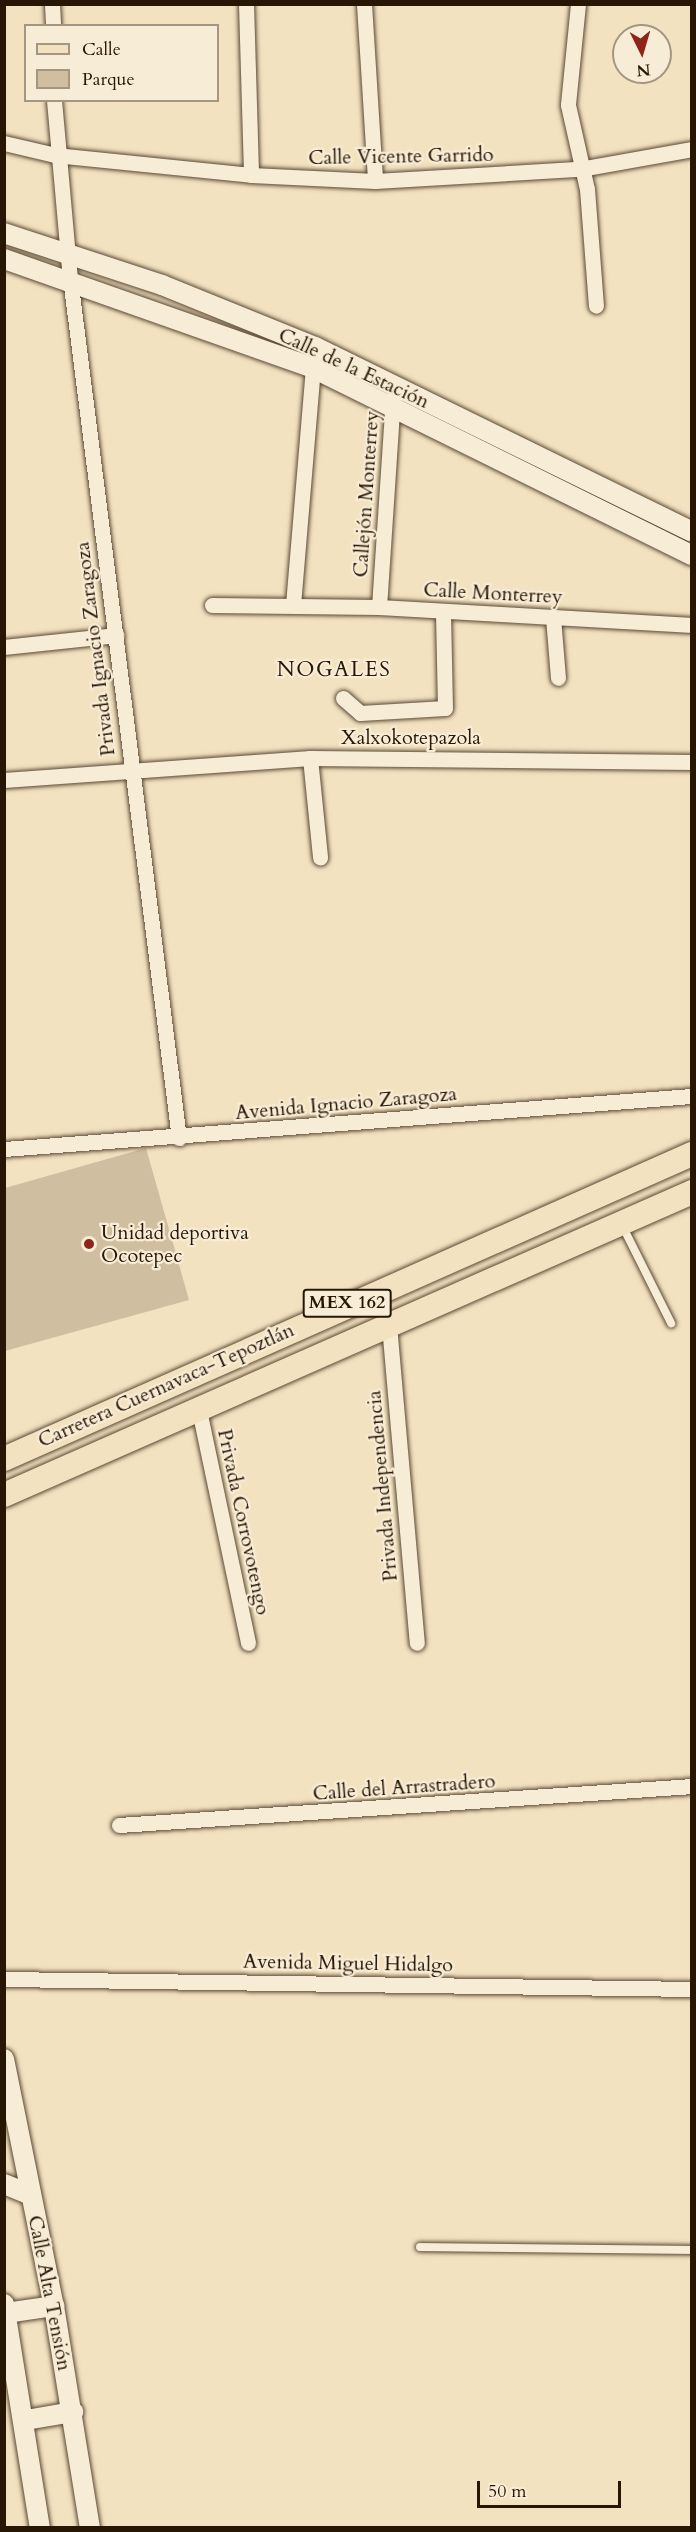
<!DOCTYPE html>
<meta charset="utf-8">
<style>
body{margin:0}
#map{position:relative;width:696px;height:2532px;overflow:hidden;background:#f2e2c0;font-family:Cardo,serif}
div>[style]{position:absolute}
.green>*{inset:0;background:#cfbfa0}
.roads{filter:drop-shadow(0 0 2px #5a4933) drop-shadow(0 0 2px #5a4933)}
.service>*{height:8px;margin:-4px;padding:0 4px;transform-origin:4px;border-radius:4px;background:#f7ecd6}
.minor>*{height:15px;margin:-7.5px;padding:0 7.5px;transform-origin:7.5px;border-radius:7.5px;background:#f7ecd6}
.tertiary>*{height:20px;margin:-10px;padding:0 10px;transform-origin:10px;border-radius:10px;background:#f7ecd6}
.primary>*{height:24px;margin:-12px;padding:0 12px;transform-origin:12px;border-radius:12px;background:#f2e2c0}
.dots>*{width:16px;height:16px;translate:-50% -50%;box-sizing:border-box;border:3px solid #f7ecd6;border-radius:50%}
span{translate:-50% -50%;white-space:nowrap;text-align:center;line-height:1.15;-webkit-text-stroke:4.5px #f7ecd6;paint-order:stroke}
.shield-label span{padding:2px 4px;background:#f7ecd6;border:2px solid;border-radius:4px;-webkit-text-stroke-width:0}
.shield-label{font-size:18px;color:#271604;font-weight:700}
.street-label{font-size:20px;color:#271604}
.poi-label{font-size:20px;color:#271604}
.left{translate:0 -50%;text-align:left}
.neighbourhood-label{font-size:21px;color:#271604;letter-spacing:1.5px}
.frame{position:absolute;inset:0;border:6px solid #271604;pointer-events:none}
.legend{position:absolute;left:24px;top:24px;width:195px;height:78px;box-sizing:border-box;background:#f7ecd6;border:2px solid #a49682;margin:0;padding:8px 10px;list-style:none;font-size:18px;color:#271604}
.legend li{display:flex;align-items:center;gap:12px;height:30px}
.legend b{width:30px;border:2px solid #a49682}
.north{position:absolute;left:612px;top:24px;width:60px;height:60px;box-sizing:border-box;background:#f7ecd6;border:2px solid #a49682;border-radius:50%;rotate:175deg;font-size:16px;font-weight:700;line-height:24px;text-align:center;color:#271604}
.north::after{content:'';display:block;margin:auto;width:21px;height:27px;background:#8f2418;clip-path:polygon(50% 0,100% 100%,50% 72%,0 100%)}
.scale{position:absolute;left:477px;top:2481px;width:144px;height:27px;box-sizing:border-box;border:3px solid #271604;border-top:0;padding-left:8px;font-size:18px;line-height:21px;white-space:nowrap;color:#271604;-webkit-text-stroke:4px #f7ecd6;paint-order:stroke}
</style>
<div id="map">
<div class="green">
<div style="clip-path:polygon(146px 1148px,189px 1300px,5px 1351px,5px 1188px)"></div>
</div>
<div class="roads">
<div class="service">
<div style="left:622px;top:1225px;width:110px;rotate:63.4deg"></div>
<div style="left:420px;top:2247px;width:272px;rotate:0.6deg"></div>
</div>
<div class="minor">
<div style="left:52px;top:4px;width:22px;rotate:87deg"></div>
<div style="left:246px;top:4px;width:171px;rotate:88.3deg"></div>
<div style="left:364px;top:4px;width:177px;rotate:86.4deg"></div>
<div style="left:578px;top:4px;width:101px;rotate:95.7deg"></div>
<div style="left:568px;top:105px;width:86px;rotate:77.3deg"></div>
<div style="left:587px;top:189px;width:117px;rotate:85.6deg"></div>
<div style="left:54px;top:100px;width:179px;rotate:84.9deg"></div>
<div style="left:70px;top:278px;width:867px;rotate:82.78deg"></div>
<div style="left:4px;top:143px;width:52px;rotate:13.2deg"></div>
<div style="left:55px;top:155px;width:197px;rotate:5.8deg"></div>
<div style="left:251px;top:175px;width:124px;rotate:2.8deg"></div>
<div style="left:375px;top:181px;width:205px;rotate:-3.4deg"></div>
<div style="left:580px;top:169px;width:114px;rotate:-10.1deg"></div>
<div style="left:212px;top:605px;width:167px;rotate:0.7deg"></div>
<div style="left:379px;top:607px;width:314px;rotate:3.3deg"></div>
<div style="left:293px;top:605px;width:238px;rotate:-85.2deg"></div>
<div style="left:379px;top:607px;width:209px;rotate:-86.2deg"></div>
<div style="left:553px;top:617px;width:61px;rotate:85.3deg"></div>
<div style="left:4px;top:647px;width:113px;rotate:-6.1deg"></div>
<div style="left:343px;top:698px;width:23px;rotate:41deg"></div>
<div style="left:360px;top:713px;width:85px;rotate:-3.4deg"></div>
<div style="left:445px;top:708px;width:97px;rotate:-91.2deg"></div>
<div style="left:310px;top:758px;width:100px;rotate:84.2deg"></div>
<div style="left:4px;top:780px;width:307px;rotate:-4.1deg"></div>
<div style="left:310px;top:758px;width:382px;rotate:0.6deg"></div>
<div style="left:4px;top:1149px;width:690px;rotate:-4.41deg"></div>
<div style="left:389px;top:1325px;width:319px;rotate:85deg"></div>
<div style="left:199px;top:1410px;width:238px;rotate:78.1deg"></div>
<div style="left:119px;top:1825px;width:574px;rotate:-3.89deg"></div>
<div style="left:4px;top:1979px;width:688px;rotate:0.83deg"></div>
</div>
<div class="tertiary">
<div style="left:4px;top:233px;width:166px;rotate:18.2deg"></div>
<div style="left:162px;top:285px;width:165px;rotate:22.1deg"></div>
<div style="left:315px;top:347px;width:420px;rotate:26.1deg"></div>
<div style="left:4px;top:259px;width:328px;rotate:19.4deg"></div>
<div style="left:313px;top:368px;width:423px;rotate:26.3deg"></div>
<div style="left:4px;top:2059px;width:252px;rotate:78.6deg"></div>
<div style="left:54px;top:2306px;width:225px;rotate:80.8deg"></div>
<div style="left:4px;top:2184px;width:29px;rotate:22deg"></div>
<div style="left:4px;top:2304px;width:227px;rotate:80.9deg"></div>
<div style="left:6px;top:2313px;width:49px;rotate:-8.3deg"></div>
<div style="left:26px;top:2420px;width:48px;rotate:-9.7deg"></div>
</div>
<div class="primary">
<div style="left:4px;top:1459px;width:753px;rotate:-23.91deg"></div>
<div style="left:4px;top:1495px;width:752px;rotate:-23.77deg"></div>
</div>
</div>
<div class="dots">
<div style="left:89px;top:1244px;background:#8f2418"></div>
</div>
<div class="shield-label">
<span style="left:347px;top:1303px">MEX 162</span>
</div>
<div class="street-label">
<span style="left:401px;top:156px;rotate:-1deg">Calle Vicente Garrido</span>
<span style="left:354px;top:368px;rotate:25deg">Calle de la Estación</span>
<span style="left:366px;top:494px;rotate:-86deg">Callejón Monterrey</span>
<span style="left:493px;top:593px;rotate:3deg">Calle Monterrey</span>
<span style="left:95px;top:649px;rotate:-97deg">Privada Ignacio Zaragoza</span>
<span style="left:411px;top:737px">Xalxokotepazola</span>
<span style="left:346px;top:1103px;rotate:-5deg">Avenida Ignacio Zaragoza</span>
<span style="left:166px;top:1385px;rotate:-24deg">Carretera Cuernavaca-Tepoztlán</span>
<span style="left:382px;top:1486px;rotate:-95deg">Privada Independencia</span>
<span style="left:244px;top:1522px;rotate:78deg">Privada Corrovotengo</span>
<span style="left:404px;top:1787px;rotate:-4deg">Calle del Arrastradero</span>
<span style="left:348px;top:1963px;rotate:1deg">Avenida Miguel Hidalgo</span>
<span style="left:50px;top:2293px;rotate:79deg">Calle Alta Tensión</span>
</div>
<div class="poi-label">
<span class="left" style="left:101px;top:1244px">Unidad deportiva<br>Ocotepec</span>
</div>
<div class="neighbourhood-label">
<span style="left:334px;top:670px">NOGALES</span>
</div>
<div class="frame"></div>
<ul class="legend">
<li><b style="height:8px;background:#f2e2c0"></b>Calle</li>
<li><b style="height:16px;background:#cfbfa0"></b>Parque</li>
</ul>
<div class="north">N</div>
<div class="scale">50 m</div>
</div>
